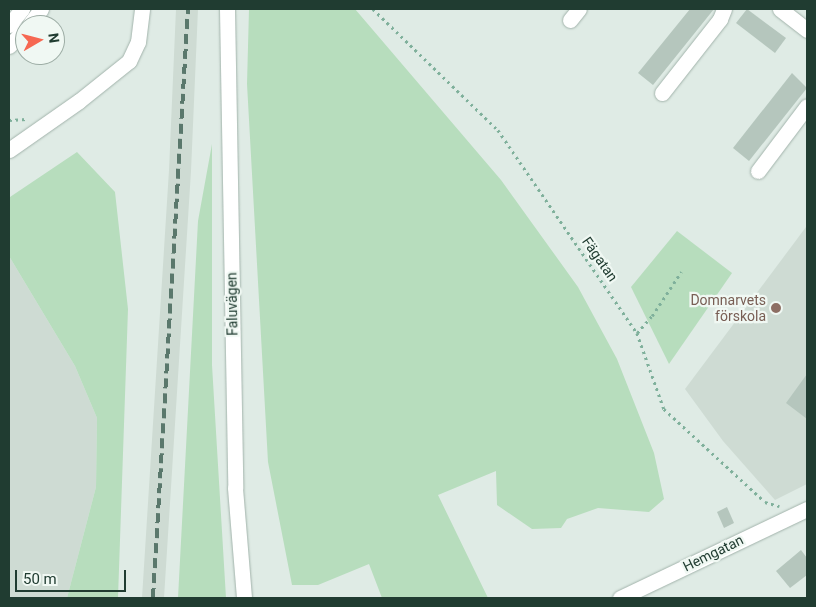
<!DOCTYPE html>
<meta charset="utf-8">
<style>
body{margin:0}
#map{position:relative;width:816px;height:607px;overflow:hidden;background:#dfebe5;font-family:Roboto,sans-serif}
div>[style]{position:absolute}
.built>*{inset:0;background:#cedbd3}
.green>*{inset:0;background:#b7ddbd}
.building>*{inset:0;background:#b5c6bd}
.path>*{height:2.5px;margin-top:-1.25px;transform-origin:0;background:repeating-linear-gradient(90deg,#7fb09b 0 2.5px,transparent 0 6.5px)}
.roads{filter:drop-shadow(0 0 1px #a2b3ab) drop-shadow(0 0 1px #a2b3ab)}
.minor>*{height:15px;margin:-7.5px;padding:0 7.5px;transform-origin:7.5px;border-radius:7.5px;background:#fff}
.rail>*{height:4px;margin-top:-2px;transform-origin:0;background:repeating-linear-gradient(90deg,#5a786c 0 10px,transparent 0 15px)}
.dots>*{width:14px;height:14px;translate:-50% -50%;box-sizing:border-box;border:2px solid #f0f8f3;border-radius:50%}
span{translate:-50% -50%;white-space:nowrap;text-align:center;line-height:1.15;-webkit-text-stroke:4.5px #f0f8f3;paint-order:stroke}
.street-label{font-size:14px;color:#203c31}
.education-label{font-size:14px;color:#785e54}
.right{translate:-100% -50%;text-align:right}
.frame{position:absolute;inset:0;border:10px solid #203c31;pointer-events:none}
.north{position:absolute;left:15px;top:15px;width:50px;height:50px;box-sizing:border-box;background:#f0f8f3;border:1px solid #9dada5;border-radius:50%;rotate:82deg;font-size:14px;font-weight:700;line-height:20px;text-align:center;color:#203c31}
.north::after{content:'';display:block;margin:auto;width:18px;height:22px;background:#f66852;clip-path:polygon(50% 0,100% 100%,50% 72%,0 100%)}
.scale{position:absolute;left:15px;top:570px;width:111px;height:22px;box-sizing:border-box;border:2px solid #203c31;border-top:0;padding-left:6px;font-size:15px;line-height:18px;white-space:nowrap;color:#203c31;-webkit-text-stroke:4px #f0f8f3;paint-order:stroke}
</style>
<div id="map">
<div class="built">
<div style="clip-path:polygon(176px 9px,198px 9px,191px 171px,164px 598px,142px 598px,169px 170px)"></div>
<div style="clip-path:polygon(806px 227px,807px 484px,775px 500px,723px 441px,685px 389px)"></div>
<div style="clip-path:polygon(9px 256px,75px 366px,97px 418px,96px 487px,67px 598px,9px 598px)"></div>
</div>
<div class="green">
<div style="clip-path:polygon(249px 9px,355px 9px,501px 180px,578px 287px,617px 359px,654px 453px,664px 499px,649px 512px,598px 508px,567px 519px,561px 528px,532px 529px,497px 505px,496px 471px,438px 495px,488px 598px,382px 598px,369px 564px,318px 585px,292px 585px,268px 462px,247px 84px)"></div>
<div style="clip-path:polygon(212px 144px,212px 365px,226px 598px,178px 598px,198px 221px)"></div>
<div style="clip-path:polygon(77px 152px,115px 192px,128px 309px,118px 598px,67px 598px,96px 487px,97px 418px,75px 366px,9px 256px,10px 197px)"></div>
<div style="clip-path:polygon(677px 231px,732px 273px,669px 364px,631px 287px)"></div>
</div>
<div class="building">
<div style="clip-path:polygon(690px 9px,714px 9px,653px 85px,638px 73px)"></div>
<div style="clip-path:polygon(747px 9px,786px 38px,775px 53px,736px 23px)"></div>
<div style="clip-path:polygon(792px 73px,807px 88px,749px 161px,733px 148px)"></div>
<div style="clip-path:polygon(807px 374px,807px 419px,786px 403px)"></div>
<div style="clip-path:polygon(727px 507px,734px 523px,724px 528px,717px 512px)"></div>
<div style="clip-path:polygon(801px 550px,807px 558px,807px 575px,790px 588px,776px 571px)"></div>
</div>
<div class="path">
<div style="left:373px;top:9px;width:174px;rotate:44.1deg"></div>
<div style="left:498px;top:130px;width:246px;rotate:55.6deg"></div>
<div style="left:637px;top:333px;width:81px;rotate:70.4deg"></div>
<div style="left:664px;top:409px;width:137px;rotate:42.6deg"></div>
<div style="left:765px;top:502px;width:15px;rotate:16deg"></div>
<div style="left:9px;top:120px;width:18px;rotate:-3deg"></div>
<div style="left:637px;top:333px;width:23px;rotate:-49deg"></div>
<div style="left:652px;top:316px;width:53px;rotate:-56.6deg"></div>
</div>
<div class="roads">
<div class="minor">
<div style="left:227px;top:9px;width:479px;rotate:89deg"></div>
<div style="left:235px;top:488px;width:110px;rotate:85.3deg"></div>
<div style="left:780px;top:9px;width:34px;rotate:38deg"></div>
<div style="left:570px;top:20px;width:14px;rotate:-51deg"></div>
<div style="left:9px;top:25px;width:21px;rotate:-51deg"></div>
<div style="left:29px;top:25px;width:20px;rotate:-53deg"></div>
<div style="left:9px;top:46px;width:23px;rotate:-47deg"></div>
<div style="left:662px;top:93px;width:94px;rotate:-51.9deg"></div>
<div style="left:720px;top:19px;width:11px;rotate:-68deg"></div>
<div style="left:9px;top:150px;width:85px;rotate:-35deg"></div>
<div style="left:79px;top:101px;width:64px;rotate:-38.7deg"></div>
<div style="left:129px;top:61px;width:21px;rotate:-65deg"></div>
<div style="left:138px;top:42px;width:33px;rotate:-83deg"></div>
<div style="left:758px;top:171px;width:81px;rotate:-53deg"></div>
<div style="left:620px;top:598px;width:207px;rotate:-25.5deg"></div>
</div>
</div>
<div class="rail">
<div style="left:153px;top:598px;width:590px;rotate:-86.6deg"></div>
</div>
<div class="dots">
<div style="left:776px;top:308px;background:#8d6e63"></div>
</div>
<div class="street-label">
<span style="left:600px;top:259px;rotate:55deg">Fägatan</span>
<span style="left:232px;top:304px;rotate:-91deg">Faluvägen</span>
<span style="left:713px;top:553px;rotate:-26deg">Hemgatan</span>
</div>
<div class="education-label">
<span class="right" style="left:766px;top:308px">Domnarvets<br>förskola</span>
</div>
<div class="frame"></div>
<div class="north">N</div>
<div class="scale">50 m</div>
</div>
